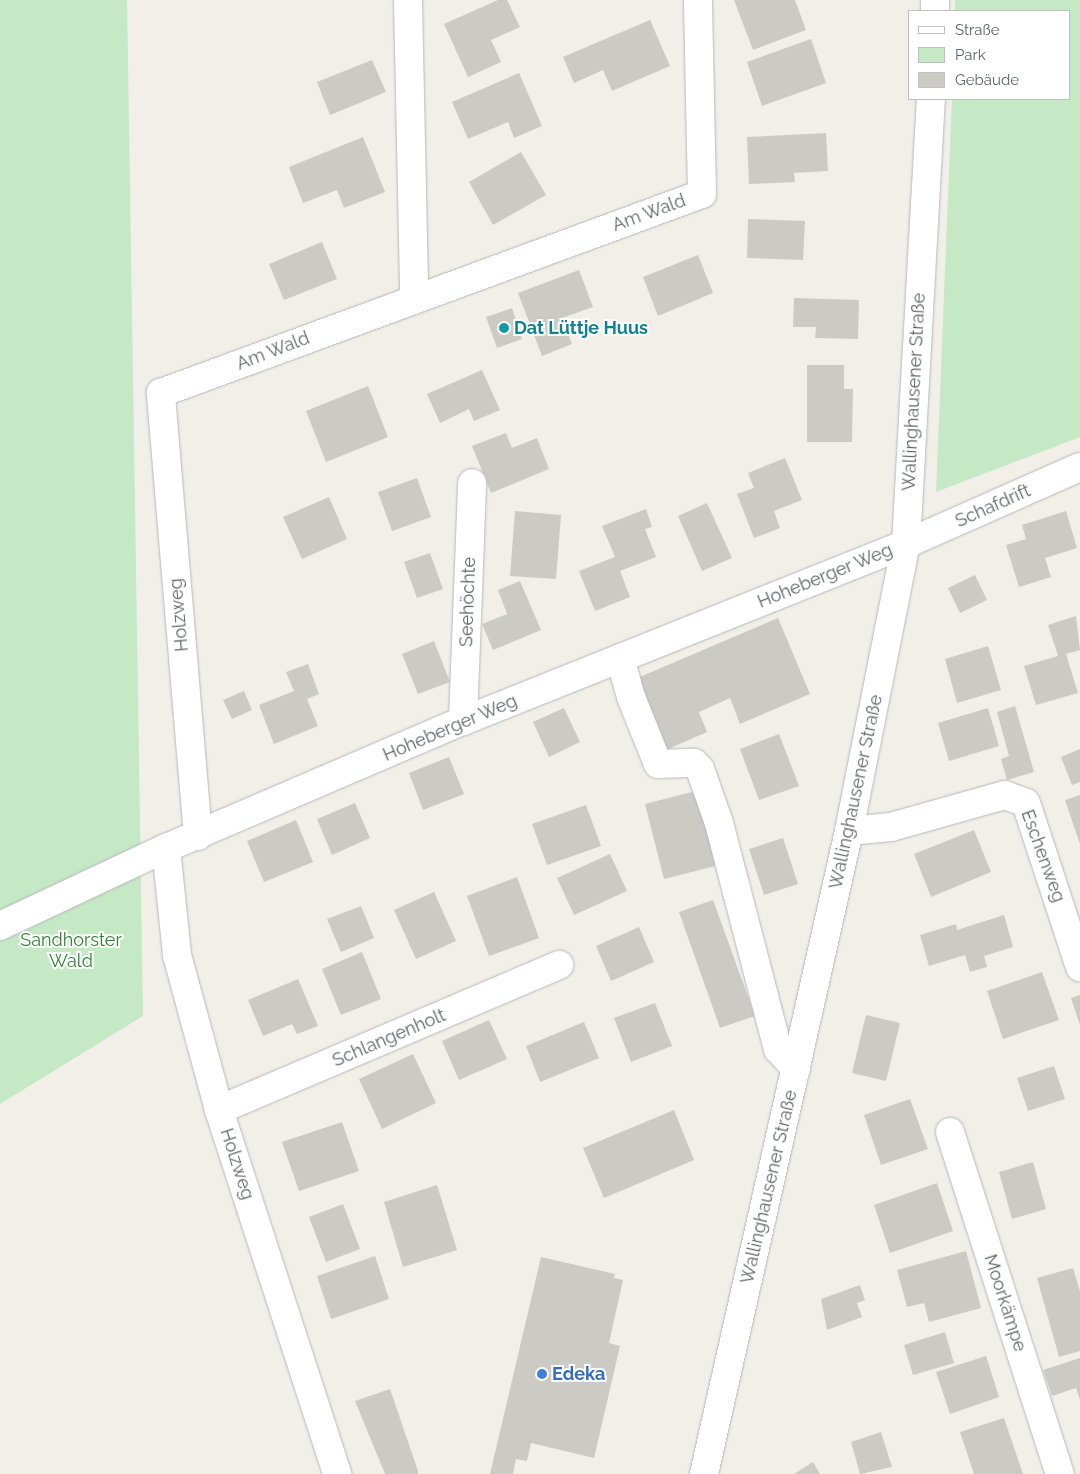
<!DOCTYPE html>
<meta charset="utf-8">
<style>
body{margin:0}
#map{position:relative;width:1080px;height:1474px;overflow:hidden;background:#f1efe8;font-family:Raleway,sans-serif}
div>[style]{position:absolute}
.green>*{inset:0;background:#c5e8c5}
.building>*{inset:0;background:#cccac5}
.roads{filter:drop-shadow(0 0 1px #b5b8bc) drop-shadow(0 0 1px #b5b8bc)}
.minor>*{height:28px;margin:-14px;padding:0 14px;transform-origin:14px;border-radius:14px;background:#fff}
.dots>*{width:14px;height:14px;translate:-50% -50%;box-sizing:border-box;border:2px solid #fff;border-radius:50%}
span{translate:-50% -50%;white-space:nowrap;text-align:center;line-height:1.15;-webkit-text-stroke:4px #fff;paint-order:stroke}
.street-label{font-size:18px;color:#5f6368}
.culture-label{font-size:18px;color:#0d838f;font-weight:700}
.left{translate:0 -50%;text-align:left}
.park-label{font-size:18px;color:#348238}
.shop-label{font-size:18px;color:#366cbe;font-weight:700}
.legend{position:absolute;left:908px;top:10px;width:162px;height:90px;box-sizing:border-box;background:#fff;border:1px solid #bfc1c3;margin:0;padding:6px 9px;list-style:none;font-size:15px;color:#5f6368}
.legend li{display:flex;align-items:center;gap:10px;height:25px}
.legend b{width:25px;border:1px solid #bfc1c3}
</style>
<div id="map">
<div class="green">
<div style="clip-path:polygon(0 0,127px 0,143px 1016px,0 1104px)"></div>
<div style="clip-path:polygon(955px 0,1080px 0,1080px 437px,936px 492px,952px 99px,1069px 99px,1069px 11px,955px 11px)"></div>
</div>
<div class="building">
<div style="clip-path:polygon(498px 0,507px 0,520px 27px,491px 40px,501px 62px,468px 77px,444px 24px)"></div>
<div style="clip-path:polygon(734px 0,795px 0,806px 30px,753px 50px)"></div>
<div style="clip-path:polygon(650px 20px,670px 66px,612px 91px,603px 70px,574px 83px,563px 57px)"></div>
<div style="clip-path:polygon(811px 39px,826px 83px,762px 106px,747px 62px)"></div>
<div style="clip-path:polygon(372px 60px,386px 92px,330px 115px,317px 82px)"></div>
<div style="clip-path:polygon(519px 73px,542px 126px,514px 138px,508px 122px,468px 139px,452px 102px)"></div>
<div style="clip-path:polygon(826px 133px,828px 171px,794px 173px,795px 182px,749px 184px,747px 137px)"></div>
<div style="clip-path:polygon(363px 137px,385px 192px,344px 208px,337px 190px,303px 203px,289px 167px)"></div>
<div style="clip-path:polygon(521px 152px,546px 195px,493px 225px,469px 182px)"></div>
<div style="clip-path:polygon(748px 219px,805px 221px,803px 260px,747px 258px)"></div>
<div style="clip-path:polygon(322px 242px,337px 279px,284px 300px,269px 264px)"></div>
<div style="clip-path:polygon(698px 255px,713px 293px,658px 316px,643px 277px)"></div>
<div style="clip-path:polygon(579px 270px,593px 307px,562px 318px,572px 344px,542px 356px,518px 293px)"></div>
<div style="clip-path:polygon(794px 298px,859px 300px,858px 339px,815px 338px,816px 327px,793px 327px)"></div>
<div style="clip-path:polygon(512px 308px,522px 339px,497px 348px,486px 317px)"></div>
<div style="clip-path:polygon(807px 365px,844px 365px,844px 389px,853px 389px,852px 442px,807px 442px)"></div>
<div style="clip-path:polygon(482px 370px,500px 410px,474px 421px,469px 409px,440px 423px,427px 394px)"></div>
<div style="clip-path:polygon(368px 386px,388px 437px,326px 462px,306px 411px)"></div>
<div style="clip-path:polygon(506px 433px,512px 448px,537px 438px,549px 469px,491px 493px,472px 446px)"></div>
<div style="clip-path:polygon(785px 458px,802px 500px,774px 511px,780px 528px,754px 538px,737px 494px,754px 488px,748px 473px)"></div>
<div style="clip-path:polygon(417px 478px,431px 517px,392px 531px,378px 492px)"></div>
<div style="clip-path:polygon(329px 497px,347px 539px,302px 559px,283px 517px)"></div>
<div style="clip-path:polygon(707px 503px,732px 558px,702px 571px,678px 516px)"></div>
<div style="clip-path:polygon(646px 509px,652px 527px,645px 529px,656px 557px,620px 571px,630px 597px,595px 611px,579px 571px,615px 557px,602px 526px)"></div>
<div style="clip-path:polygon(515px 511px,561px 515px,556px 579px,510px 576px)"></div>
<div style="clip-path:polygon(1066px 511px,1077px 548px,1045px 558px,1051px 577px,1019px 587px,1006px 545px,1026px 539px,1022px 525px)"></div>
<div style="clip-path:polygon(430px 553px,443px 589px,417px 598px,404px 562px)"></div>
<div style="clip-path:polygon(975px 575px,987px 600px,960px 613px,948px 588px)"></div>
<div style="clip-path:polygon(520px 581px,541px 630px,493px 650px,482px 624px,507px 614px,498px 590px)"></div>
<div style="clip-path:polygon(1076px 616px,1080px 650px,1066px 654px,1078px 693px,1036px 705px,1024px 666px,1058px 656px,1048px 625px)"></div>
<div style="clip-path:polygon(778px 618px,810px 694px,740px 724px,730px 698px,699px 712px,707px 732px,666px 750px,635px 679px)"></div>
<div style="clip-path:polygon(434px 641px,450px 682px,418px 694px,402px 654px)"></div>
<div style="clip-path:polygon(988px 646px,1001px 690px,957px 703px,945px 659px)"></div>
<div style="clip-path:polygon(308px 664px,319px 694px,307px 699px,318px 726px,274px 744px,259px 705px,294px 691px,286px 672px)"></div>
<div style="clip-path:polygon(244px 691px,252px 710px,232px 719px,223px 700px)"></div>
<div style="clip-path:polygon(1015px 706px,1034px 772px,1007px 780px,1001px 759px,1009px 756px,997px 712px)"></div>
<div style="clip-path:polygon(564px 708px,580px 742px,549px 757px,533px 722px)"></div>
<div style="clip-path:polygon(988px 708px,999px 746px,949px 761px,938px 723px)"></div>
<div style="clip-path:polygon(779px 734px,799px 786px,759px 800px,740px 749px)"></div>
<div style="clip-path:polygon(1080px 749px,1080px 782px,1072px 785px,1061px 757px)"></div>
<div style="clip-path:polygon(449px 757px,464px 794px,423px 810px,409px 773px)"></div>
<div style="clip-path:polygon(700px 790px,719px 865px,664px 879px,645px 804px)"></div>
<div style="clip-path:polygon(1080px 795px,1080px 844px,1065px 800px)"></div>
<div style="clip-path:polygon(355px 803px,370px 838px,332px 855px,317px 819px)"></div>
<div style="clip-path:polygon(586px 805px,601px 846px,547px 865px,532px 824px)"></div>
<div style="clip-path:polygon(296px 820px,313px 862px,264px 882px,247px 841px)"></div>
<div style="clip-path:polygon(974px 830px,991px 872px,931px 897px,914px 854px)"></div>
<div style="clip-path:polygon(783px 838px,798px 884px,764px 895px,749px 849px)"></div>
<div style="clip-path:polygon(610px 854px,627px 891px,574px 915px,557px 878px)"></div>
<div style="clip-path:polygon(517px 877px,539px 938px,489px 956px,467px 896px)"></div>
<div style="clip-path:polygon(434px 892px,456px 941px,416px 959px,394px 910px)"></div>
<div style="clip-path:polygon(713px 900px,755px 1016px,720px 1028px,679px 912px)"></div>
<div style="clip-path:polygon(361px 906px,374px 938px,341px 952px,327px 919px)"></div>
<div style="clip-path:polygon(1004px 915px,1013px 947px,984px 956px,987px 967px,970px 972px,965px 955px,929px 966px,920px 935px,956px 924px,957px 930px)"></div>
<div style="clip-path:polygon(639px 927px,654px 962px,611px 981px,596px 946px)"></div>
<div style="clip-path:polygon(362px 952px,381px 999px,341px 1015px,322px 969px)"></div>
<div style="clip-path:polygon(1042px 972px,1059px 1020px,1003px 1039px,987px 991px)"></div>
<div style="clip-path:polygon(298px 979px,318px 1026px,297px 1034px,292px 1024px,263px 1036px,248px 1000px)"></div>
<div style="clip-path:polygon(1080px 995px,1080px 1025px,1071px 998px)"></div>
<div style="clip-path:polygon(655px 1003px,672px 1046px,631px 1062px,614px 1018px)"></div>
<div style="clip-path:polygon(866px 1015px,900px 1023px,886px 1081px,852px 1073px)"></div>
<div style="clip-path:polygon(489px 1020px,507px 1059px,459px 1080px,442px 1041px)"></div>
<div style="clip-path:polygon(584px 1022px,599px 1058px,540px 1082px,526px 1046px)"></div>
<div style="clip-path:polygon(413px 1054px,436px 1103px,382px 1129px,359px 1079px)"></div>
<div style="clip-path:polygon(1054px 1066px,1065px 1099px,1028px 1111px,1017px 1078px)"></div>
<div style="clip-path:polygon(910px 1099px,928px 1149px,881px 1165px,864px 1115px)"></div>
<div style="clip-path:polygon(674px 1110px,694px 1160px,604px 1198px,583px 1148px)"></div>
<div style="clip-path:polygon(342px 1122px,359px 1171px,299px 1191px,282px 1142px)"></div>
<div style="clip-path:polygon(1033px 1162px,1046px 1209px,1012px 1219px,999px 1172px)"></div>
<div style="clip-path:polygon(937px 1183px,953px 1231px,890px 1253px,874px 1205px)"></div>
<div style="clip-path:polygon(437px 1185px,457px 1250px,403px 1267px,384px 1202px)"></div>
<div style="clip-path:polygon(343px 1204px,360px 1249px,326px 1262px,309px 1217px)"></div>
<div style="clip-path:polygon(966px 1251px,981px 1308px,929px 1322px,924px 1303px,907px 1307px,897px 1270px)"></div>
<div style="clip-path:polygon(375px 1256px,389px 1299px,331px 1319px,317px 1276px)"></div>
<div style="clip-path:polygon(541px 1257px,615px 1274px,614px 1278px,623px 1280px,609px 1343px,620px 1346px,594px 1458px,531px 1443px,527px 1461px,516px 1459px,513px 1474px,490px 1474px)"></div>
<div style="clip-path:polygon(1073px 1268px,1080px 1291px,1080px 1351px,1059px 1357px,1037px 1278px)"></div>
<div style="clip-path:polygon(860px 1285px,865px 1300px,857px 1303px,862px 1317px,827px 1330px,821px 1299px)"></div>
<div style="clip-path:polygon(945px 1332px,954px 1363px,913px 1375px,904px 1345px)"></div>
<div style="clip-path:polygon(986px 1356px,999px 1397px,950px 1414px,936px 1372px)"></div>
<div style="clip-path:polygon(1080px 1358px,1080px 1400px,1076px 1388px,1052px 1396px,1043px 1370px)"></div>
<div style="clip-path:polygon(390px 1389px,418px 1471px,418px 1474px,385px 1474px,355px 1401px)"></div>
<div style="clip-path:polygon(1004px 1418px,1023px 1474px,974px 1474px,960px 1432px)"></div>
<div style="clip-path:polygon(881px 1432px,892px 1467px,860px 1474px,851px 1442px)"></div>
<div style="clip-path:polygon(813px 1462px,820px 1474px,794px 1474px)"></div>
</div>
<div class="roads">
<div class="minor">
<div style="left:408px;top:0;width:297px;rotate:88.8deg"></div>
<div style="left:935px;top:11px;width:11px;rotate:-90deg"></div>
<div style="left:620px;top:658px;width:41px;rotate:74.2deg"></div>
<div style="left:631px;top:697px;width:72px;rotate:68.1deg"></div>
<div style="left:658px;top:764px;width:36px;rotate:-2deg"></div>
<div style="left:694px;top:763px;width:8px;rotate:45deg"></div>
<div style="left:700px;top:769px;width:57px;rotate:70.6deg"></div>
<div style="left:719px;top:823px;width:234px;rotate:75.4deg"></div>
<div style="left:778px;top:1049px;width:27px;rotate:48deg"></div>
<div style="left:463px;top:721px;width:238px;rotate:-87.8deg"></div>
<div style="left:849px;top:831px;width:42px;rotate:-5.4deg"></div>
<div style="left:891px;top:827px;width:118px;rotate:-15.7deg"></div>
<div style="left:1005px;top:795px;width:22px;rotate:21deg"></div>
<div style="left:1026px;top:803px;width:173px;rotate:71.8deg"></div>
<div style="left:198px;top:836px;width:445px;rotate:-94.8deg"></div>
<div style="left:161px;top:393px;width:576px;rotate:-20.2deg"></div>
<div style="left:702px;top:194px;width:194px;rotate:-91.2deg"></div>
<div style="left:166px;top:848px;width:108px;rotate:84.1deg"></div>
<div style="left:177px;top:955px;width:161px;rotate:74.8deg"></div>
<div style="left:219px;top:1110px;width:383px;rotate:72deg"></div>
<div style="left:0;top:926px;width:183px;rotate:-25.2deg"></div>
<div style="left:166px;top:848px;width:323px;rotate:-23.2deg"></div>
<div style="left:463px;top:721px;width:477px;rotate:-21.8deg"></div>
<div style="left:906px;top:544px;width:190px;rotate:-23.9deg"></div>
<div style="left:219px;top:1110px;width:370px;rotate:-23.1deg"></div>
<div style="left:950px;top:1132px;width:359px;rotate:72.2deg"></div>
<div style="left:704px;top:1474px;width:659px;rotate:-77.29deg"></div>
<div style="left:849px;top:831px;width:293px;rotate:-78.8deg"></div>
<div style="left:906px;top:544px;width:446px;rotate:-86.8deg"></div>
</div>
</div>
<div class="dots">
<div style="left:504px;top:328px;background:#0f9aa8"></div>
<div style="left:542px;top:1374px;background:#3f7fe0"></div>
</div>
<div class="street-label">
<span style="left:649px;top:213px;rotate:-20deg">Am Wald</span>
<span style="left:273px;top:351px;rotate:-21deg">Am Wald</span>
<span style="left:914px;top:392px;rotate:-87deg">Wallinghausener Straße</span>
<span style="left:993px;top:506px;rotate:-24deg">Schafdrift</span>
<span style="left:825px;top:576px;rotate:-22deg">Hoheberger Weg</span>
<span style="left:468px;top:602px;rotate:-88deg">Seehöchte</span>
<span style="left:179px;top:615px;rotate:-95deg">Holzweg</span>
<span style="left:450px;top:728px;rotate:-23deg">Hoheberger Weg</span>
<span style="left:856px;top:792px;rotate:-78deg">Wallinghausener Straße</span>
<span style="left:1043px;top:856px;rotate:70deg">Eschenweg</span>
<span style="left:389px;top:1038px;rotate:-23deg">Schlangenholt</span>
<span style="left:237px;top:1164px;rotate:72deg">Holzweg</span>
<span style="left:769px;top:1187px;rotate:-77deg">Wallinghausener Straße</span>
<span style="left:1005px;top:1303px;rotate:72deg">Moorkämpe</span>
</div>
<div class="culture-label">
<span class="left" style="left:514px;top:328px">Dat Lüttje Huus</span>
</div>
<div class="park-label">
<span style="left:71px;top:951px">Sandhorster<br>Wald</span>
</div>
<div class="shop-label">
<span class="left" style="left:552px;top:1374px">Edeka</span>
</div>
<ul class="legend">
<li><b style="height:6px;background:#fff"></b>Straße</li>
<li><b style="height:14px;background:#c5e8c5"></b>Park</li>
<li><b style="height:14px;background:#cccac5"></b>Gebäude</li>
</ul>
</div>
